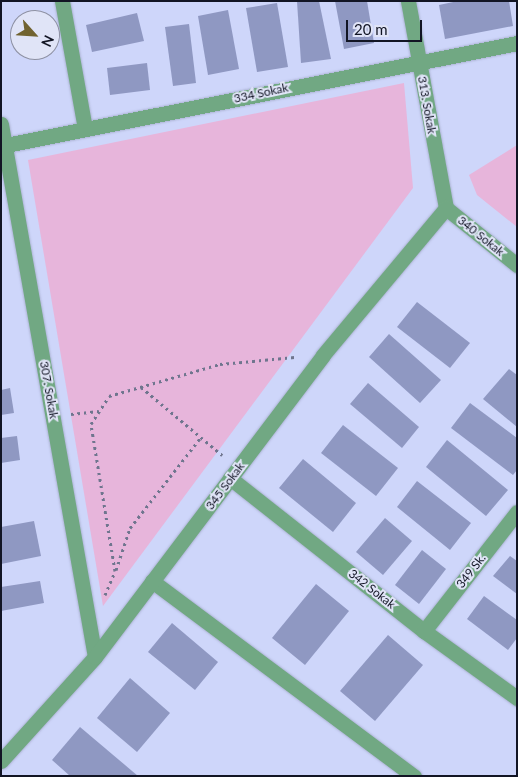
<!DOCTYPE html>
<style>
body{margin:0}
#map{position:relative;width:518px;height:777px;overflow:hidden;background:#ced6fa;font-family:Lato,sans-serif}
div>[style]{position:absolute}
.green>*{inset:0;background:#e7b5db}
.building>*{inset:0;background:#8f98c2}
.path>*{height:3px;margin-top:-1.5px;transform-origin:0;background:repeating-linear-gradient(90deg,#6f758e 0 2.5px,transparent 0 6.5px)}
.roads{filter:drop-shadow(0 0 1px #acb3d3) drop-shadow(0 0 1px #acb3d3)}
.street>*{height:15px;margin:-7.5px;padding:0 7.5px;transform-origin:7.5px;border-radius:7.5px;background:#71a883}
span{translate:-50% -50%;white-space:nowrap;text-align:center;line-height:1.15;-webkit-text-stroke:4px #e0e4f7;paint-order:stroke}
.street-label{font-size:12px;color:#121524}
.frame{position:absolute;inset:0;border:2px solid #121524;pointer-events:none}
.north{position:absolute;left:10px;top:10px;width:50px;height:50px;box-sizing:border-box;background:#e0e4f7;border:1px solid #8e91a3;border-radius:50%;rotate:116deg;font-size:14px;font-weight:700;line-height:20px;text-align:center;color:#121524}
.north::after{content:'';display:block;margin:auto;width:18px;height:22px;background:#716330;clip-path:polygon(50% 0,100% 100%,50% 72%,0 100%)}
.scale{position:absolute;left:346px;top:20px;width:76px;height:22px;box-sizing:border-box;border:2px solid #121524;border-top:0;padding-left:6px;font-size:15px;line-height:18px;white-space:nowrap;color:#121524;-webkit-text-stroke:4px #e0e4f7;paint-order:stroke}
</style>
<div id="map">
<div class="green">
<div style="clip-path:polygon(404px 83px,413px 188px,103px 606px,28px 160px)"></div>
<div style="clip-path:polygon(517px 145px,517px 227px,477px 195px,469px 175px)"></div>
</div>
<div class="building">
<div style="clip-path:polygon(297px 1px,319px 1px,331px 59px,301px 63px)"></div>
<div style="clip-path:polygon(335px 1px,367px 1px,374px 43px,344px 49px)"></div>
<div style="clip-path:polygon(458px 1px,509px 1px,513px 26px,445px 39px,439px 5px)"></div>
<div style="clip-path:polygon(277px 3px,288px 67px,257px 72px,246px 8px)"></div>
<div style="clip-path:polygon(228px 10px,239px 69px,208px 75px,198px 16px)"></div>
<div style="clip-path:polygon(137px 13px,144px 41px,92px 52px,86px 25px)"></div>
<div style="clip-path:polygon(189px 24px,196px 83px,173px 86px,165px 27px)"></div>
<div style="clip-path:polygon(147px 63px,150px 90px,110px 95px,107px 68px)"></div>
<div style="clip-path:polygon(417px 302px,470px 343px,450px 368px,397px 327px)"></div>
<div style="clip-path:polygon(389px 334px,441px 380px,420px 403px,369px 357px)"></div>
<div style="clip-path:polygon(509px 369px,517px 375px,517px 427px,483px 399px)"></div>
<div style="clip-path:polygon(368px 383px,419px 427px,402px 448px,350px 404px)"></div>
<div style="clip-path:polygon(10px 388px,14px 413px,1px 415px,1px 390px)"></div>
<div style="clip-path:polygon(470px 403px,517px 438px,517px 470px,513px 475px,451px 428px)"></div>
<div style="clip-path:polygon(343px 425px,398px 468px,376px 496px,321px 453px)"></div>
<div style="clip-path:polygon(17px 436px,20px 460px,1px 463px,1px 438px)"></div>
<div style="clip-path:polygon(447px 440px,508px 490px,486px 516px,426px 467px)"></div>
<div style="clip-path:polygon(303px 459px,356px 503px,333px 532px,279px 488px)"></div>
<div style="clip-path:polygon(417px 481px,471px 523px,450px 550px,397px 507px)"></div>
<div style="clip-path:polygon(385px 518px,412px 541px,383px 575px,356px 552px)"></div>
<div style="clip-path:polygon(34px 521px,41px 556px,1px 564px,1px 527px)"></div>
<div style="clip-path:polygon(422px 550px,446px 569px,419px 604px,395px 585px)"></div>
<div style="clip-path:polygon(510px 556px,517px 561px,517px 594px,493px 576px)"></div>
<div style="clip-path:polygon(40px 581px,44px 603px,1px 611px,1px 587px)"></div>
<div style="clip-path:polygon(316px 584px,349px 611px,305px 665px,272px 638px)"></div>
<div style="clip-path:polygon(484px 596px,517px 620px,517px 638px,508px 650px,467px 619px)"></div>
<div style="clip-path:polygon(172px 623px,218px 662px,195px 690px,148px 652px)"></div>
<div style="clip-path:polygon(388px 635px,423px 665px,375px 721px,340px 691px)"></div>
<div style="clip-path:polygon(130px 678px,170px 713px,137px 752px,97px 718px)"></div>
<div style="clip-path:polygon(80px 727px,138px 776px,70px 776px,52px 760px)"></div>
</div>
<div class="path">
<div style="left:141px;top:387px;width:106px;rotate:40deg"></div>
<div style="left:71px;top:414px;width:28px;rotate:-6deg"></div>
<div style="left:116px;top:570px;width:44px;rotate:-71.6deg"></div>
<div style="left:130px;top:528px;width:115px;rotate:-52deg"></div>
<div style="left:105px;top:595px;width:26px;rotate:-67deg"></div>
<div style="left:115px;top:571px;width:149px;rotate:-99.3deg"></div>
<div style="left:91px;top:424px;width:33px;rotate:-57deg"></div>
<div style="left:109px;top:396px;width:116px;rotate:-16.1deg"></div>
<div style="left:220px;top:364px;width:75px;rotate:-5.3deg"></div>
</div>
<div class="roads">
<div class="street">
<div style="left:62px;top:1px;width:130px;rotate:79.8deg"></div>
<div style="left:408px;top:1px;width:210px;rotate:79.6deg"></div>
<div style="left:1px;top:124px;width:541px;rotate:80deg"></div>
<div style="left:1px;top:146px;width:526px;rotate:-11.29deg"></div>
<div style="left:446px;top:208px;width:91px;rotate:38.8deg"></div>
<div style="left:230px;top:478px;width:247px;rotate:38.3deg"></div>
<div style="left:424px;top:631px;width:115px;rotate:35.8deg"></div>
<div style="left:152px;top:581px;width:327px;rotate:36.7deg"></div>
<div style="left:424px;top:631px;width:151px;rotate:-52deg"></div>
<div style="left:1px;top:761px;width:140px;rotate:-47.9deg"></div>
<div style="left:95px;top:657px;width:378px;rotate:-52.9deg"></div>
<div style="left:323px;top:355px;width:192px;rotate:-50.1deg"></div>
</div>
</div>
<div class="street-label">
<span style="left:261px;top:93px;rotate:-12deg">334 Sokak</span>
<span style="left:427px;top:105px;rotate:80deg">313. Sokak</span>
<span style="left:481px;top:236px;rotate:39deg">340 Sokak</span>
<span style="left:49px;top:390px;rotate:80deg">307. Sokak</span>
<span style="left:225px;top:486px;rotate:-53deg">345 Sokak</span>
<span style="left:471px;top:571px;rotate:-52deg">349 Sk.</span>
<span style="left:372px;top:589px;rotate:38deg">342 Sokak</span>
</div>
<div class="frame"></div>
<div class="north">N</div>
<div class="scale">20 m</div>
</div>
